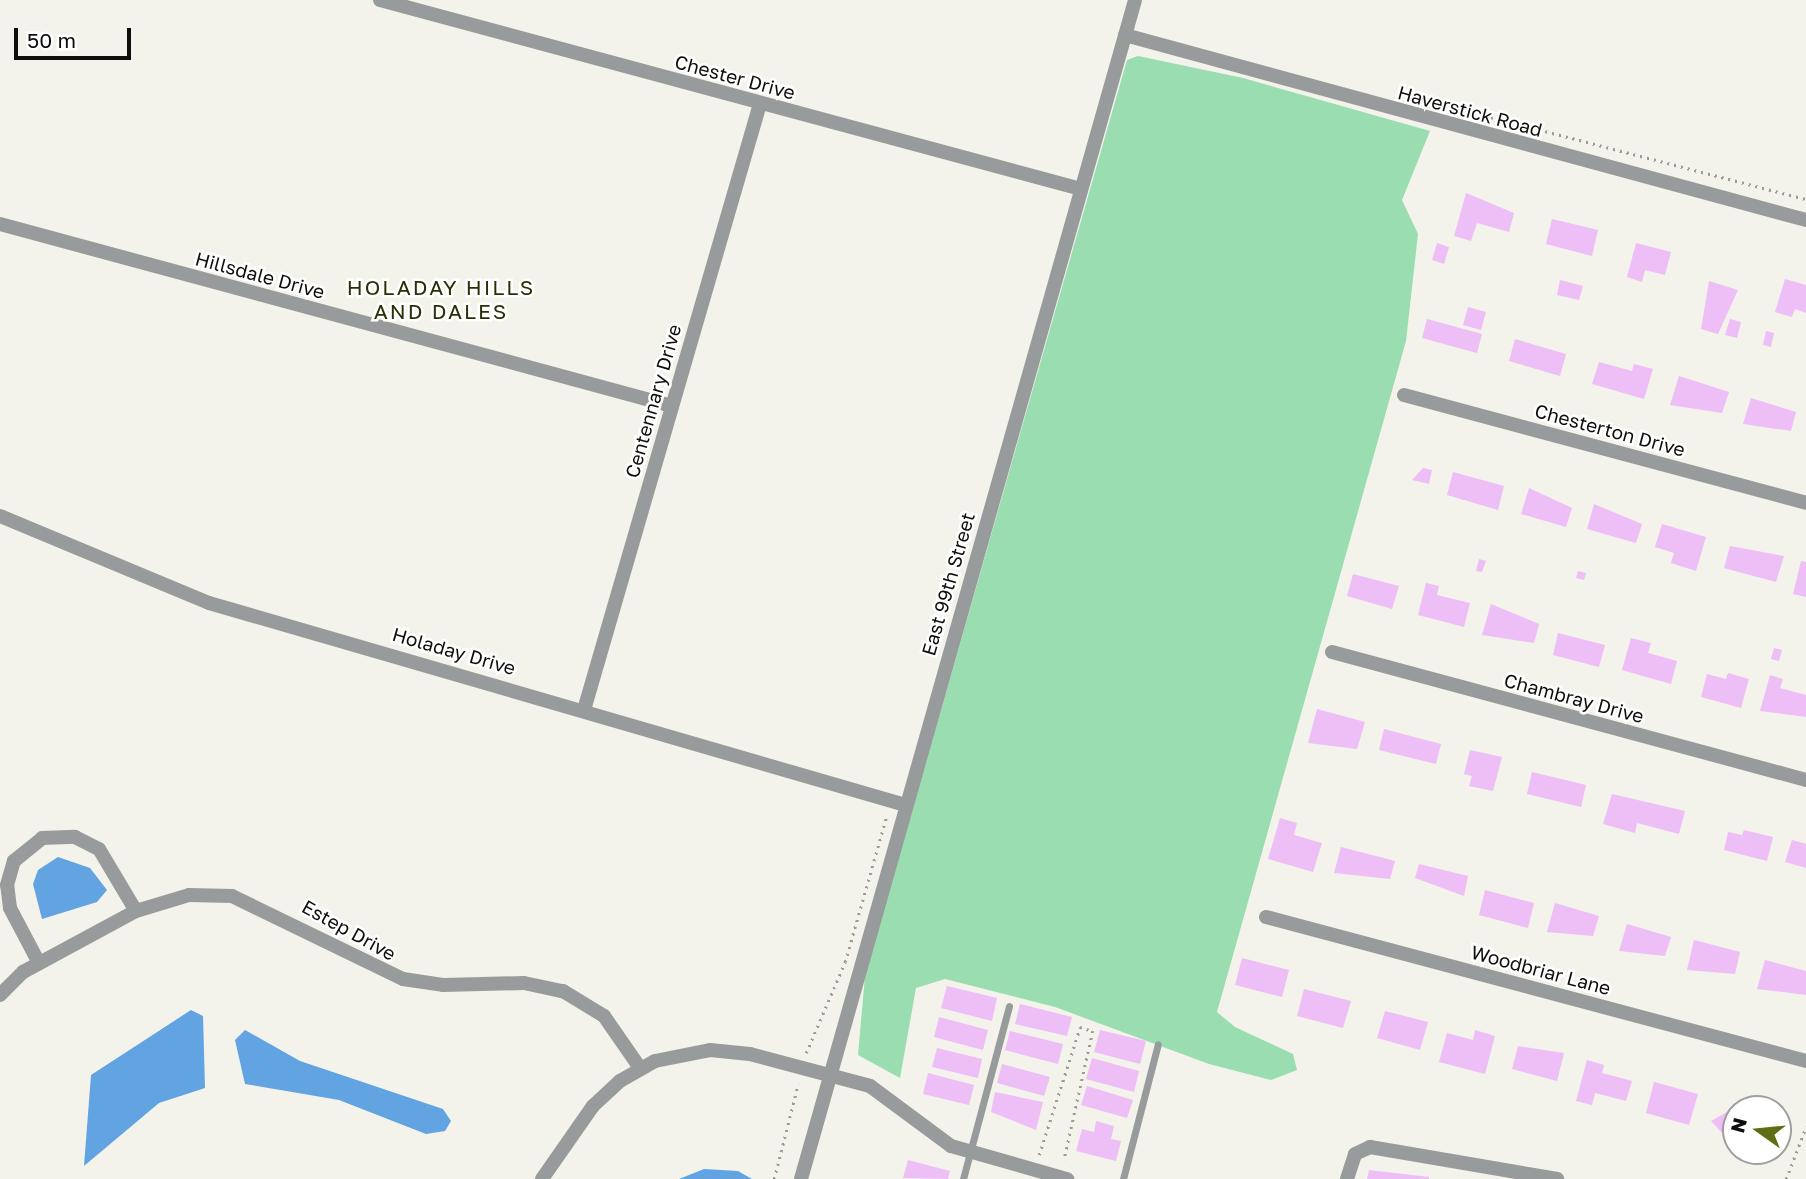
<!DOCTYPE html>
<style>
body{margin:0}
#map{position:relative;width:1806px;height:1179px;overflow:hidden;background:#f3f2eb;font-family:"Golos Text",sans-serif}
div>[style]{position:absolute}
.green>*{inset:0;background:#9addb0}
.water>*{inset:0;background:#62a3e2}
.building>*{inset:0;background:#eebef6}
.path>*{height:2.5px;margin-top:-1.25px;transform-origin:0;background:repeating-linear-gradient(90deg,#9c9b96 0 2px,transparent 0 7px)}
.service>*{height:7px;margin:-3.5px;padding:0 3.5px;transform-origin:3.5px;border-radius:3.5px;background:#989b9c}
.minor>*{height:14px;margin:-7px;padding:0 7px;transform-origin:7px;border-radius:7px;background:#989b9c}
span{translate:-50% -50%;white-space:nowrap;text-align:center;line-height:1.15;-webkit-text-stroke:5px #fff;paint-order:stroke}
.street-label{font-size:19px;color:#0f0e0c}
.neighbourhood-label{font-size:21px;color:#292f06;letter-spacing:2px}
.north{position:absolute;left:1722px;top:1095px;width:70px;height:70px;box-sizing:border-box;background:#fff;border:2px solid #9f9f9e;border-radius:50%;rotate:285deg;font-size:19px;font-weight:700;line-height:28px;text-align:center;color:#0f0e0c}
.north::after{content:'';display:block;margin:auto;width:24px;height:32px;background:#616d14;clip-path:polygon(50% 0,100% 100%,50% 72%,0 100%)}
.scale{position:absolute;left:14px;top:28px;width:117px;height:32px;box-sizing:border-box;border:4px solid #0f0e0c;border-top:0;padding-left:9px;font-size:21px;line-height:24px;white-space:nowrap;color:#0f0e0c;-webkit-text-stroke:5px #fff;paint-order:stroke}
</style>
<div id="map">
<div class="green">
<div style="clip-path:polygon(1138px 56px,1243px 78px,1430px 131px,1402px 200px,1418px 234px,1406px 341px,1217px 1012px,1235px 1027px,1293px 1054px,1297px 1070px,1271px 1080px,1209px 1064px,1055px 1007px,945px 979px,916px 988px,900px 1078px,858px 1055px,865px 976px,1127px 60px)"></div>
</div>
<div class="water">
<div style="clip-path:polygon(58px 857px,90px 868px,107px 890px,97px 902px,42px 919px,33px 884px,38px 870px)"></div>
<div style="clip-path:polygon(191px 1010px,203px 1016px,205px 1088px,159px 1103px,84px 1166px,91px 1075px)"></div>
<div style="clip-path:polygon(245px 1030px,300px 1061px,443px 1109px,451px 1121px,445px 1131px,426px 1134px,339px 1100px,245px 1084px,235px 1040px)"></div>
<div style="clip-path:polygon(704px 1169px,738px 1171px,752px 1179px,679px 1179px)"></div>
</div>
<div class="building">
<div style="clip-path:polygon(1466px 193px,1514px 213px,1509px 232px,1477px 223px,1471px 241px,1454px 236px)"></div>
<div style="clip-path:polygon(1552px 219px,1598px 230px,1592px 256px,1546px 244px)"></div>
<div style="clip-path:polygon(1437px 243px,1449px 247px,1444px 264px,1432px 260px)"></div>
<div style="clip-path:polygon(1636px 243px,1671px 252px,1665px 275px,1645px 270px,1642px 282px,1627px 277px)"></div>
<div style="clip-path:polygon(1785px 279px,1806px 285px,1806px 313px,1795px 309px,1792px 317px,1775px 312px)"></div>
<div style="clip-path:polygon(1560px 280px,1583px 286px,1579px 300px,1557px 295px)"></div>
<div style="clip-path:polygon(1709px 281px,1738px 290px,1718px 334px,1701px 329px)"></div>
<div style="clip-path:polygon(1468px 307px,1486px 312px,1481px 330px,1463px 325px)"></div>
<div style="clip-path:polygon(1427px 319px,1482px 334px,1477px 353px,1422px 338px)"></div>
<div style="clip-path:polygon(1730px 319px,1741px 322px,1737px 338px,1725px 335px)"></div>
<div style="clip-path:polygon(1766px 331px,1774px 333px,1771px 347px,1763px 345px)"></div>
<div style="clip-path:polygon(1515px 339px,1566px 354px,1560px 376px,1509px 361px)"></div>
<div style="clip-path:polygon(1599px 362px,1632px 371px,1634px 364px,1653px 369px,1644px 399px,1592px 384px)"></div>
<div style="clip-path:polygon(1679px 376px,1729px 392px,1722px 413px,1670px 405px)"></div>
<div style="clip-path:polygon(1751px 398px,1796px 412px,1791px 431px,1743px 424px)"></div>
<div style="clip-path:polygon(1423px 468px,1432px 470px,1429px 484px,1412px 480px)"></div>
<div style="clip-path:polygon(1453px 472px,1504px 486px,1498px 510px,1447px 495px)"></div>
<div style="clip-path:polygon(1529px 488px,1572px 508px,1566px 527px,1521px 514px)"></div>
<div style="clip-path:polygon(1594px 504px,1642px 524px,1636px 543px,1587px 529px)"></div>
<div style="clip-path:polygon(1662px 524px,1706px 537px,1696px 571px,1671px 563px,1674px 553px,1655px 547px)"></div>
<div style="clip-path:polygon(1730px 546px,1784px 556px,1776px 582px,1724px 568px)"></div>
<div style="clip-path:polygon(1479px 559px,1486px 561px,1482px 572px,1476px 571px)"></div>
<div style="clip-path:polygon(1801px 561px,1806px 562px,1806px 597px,1793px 594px)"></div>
<div style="clip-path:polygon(1578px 571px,1586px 573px,1584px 580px,1576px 578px)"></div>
<div style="clip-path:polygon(1353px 574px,1399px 586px,1392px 609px,1347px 596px)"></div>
<div style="clip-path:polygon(1426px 583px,1439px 586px,1437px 595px,1470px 603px,1464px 627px,1418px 615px)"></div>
<div style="clip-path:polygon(1491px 604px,1539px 624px,1534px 643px,1482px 635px)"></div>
<div style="clip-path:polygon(1558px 633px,1605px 645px,1599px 667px,1553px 655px)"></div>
<div style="clip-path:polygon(1631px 638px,1651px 643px,1648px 653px,1677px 661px,1671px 684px,1622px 670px)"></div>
<div style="clip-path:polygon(1774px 648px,1782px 650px,1779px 661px,1771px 659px)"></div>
<div style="clip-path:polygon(1728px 673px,1749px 679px,1741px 708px,1701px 697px,1707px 674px,1726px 679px)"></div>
<div style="clip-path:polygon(1770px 675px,1783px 679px,1780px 688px,1806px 695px,1806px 717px,1760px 711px)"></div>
<div style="clip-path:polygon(1317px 709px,1365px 722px,1357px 749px,1308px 743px)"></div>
<div style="clip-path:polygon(1384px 729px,1441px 744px,1436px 764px,1379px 750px)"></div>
<div style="clip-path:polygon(1470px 750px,1502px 757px,1493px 791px,1469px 786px,1472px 776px,1464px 774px)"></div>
<div style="clip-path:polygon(1532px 772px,1586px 785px,1581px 807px,1527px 794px)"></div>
<div style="clip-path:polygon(1612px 794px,1685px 811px,1679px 834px,1637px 823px,1635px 833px,1603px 824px)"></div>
<div style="clip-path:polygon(1280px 818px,1297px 823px,1294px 835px,1322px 843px,1313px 872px,1268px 859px)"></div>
<div style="clip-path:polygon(1744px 830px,1773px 837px,1767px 861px,1724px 850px,1728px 832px,1742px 835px)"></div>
<div style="clip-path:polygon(1792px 840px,1806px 844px,1806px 868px,1785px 862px)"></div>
<div style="clip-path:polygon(1341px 847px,1395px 861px,1390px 879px,1334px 873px)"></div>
<div style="clip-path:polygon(1419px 864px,1468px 876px,1464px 896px,1415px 878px)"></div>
<div style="clip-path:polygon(1485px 890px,1534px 903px,1528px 928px,1479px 915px)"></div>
<div style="clip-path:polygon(1555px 903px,1599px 916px,1593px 936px,1547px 932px)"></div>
<div style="clip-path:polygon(1627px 924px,1671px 937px,1665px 956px,1619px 951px)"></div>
<div style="clip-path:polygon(1694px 940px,1740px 952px,1735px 974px,1687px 970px)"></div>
<div style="clip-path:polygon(1242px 958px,1289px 970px,1282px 997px,1235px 985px)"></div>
<div style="clip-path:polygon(1765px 960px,1806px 971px,1806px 995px,1757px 989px)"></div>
<div style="clip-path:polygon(947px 986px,997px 998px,992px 1021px,941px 1008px)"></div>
<div style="clip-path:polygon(1304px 989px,1351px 1001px,1343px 1028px,1297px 1016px)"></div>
<div style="clip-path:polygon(1020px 1004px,1072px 1017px,1067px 1036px,1015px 1024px)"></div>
<div style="clip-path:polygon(1385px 1011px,1428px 1022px,1420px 1050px,1377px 1038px)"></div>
<div style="clip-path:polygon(939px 1017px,988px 1030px,983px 1050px,934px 1037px)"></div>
<div style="clip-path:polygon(1100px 1030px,1146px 1041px,1140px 1064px,1094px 1052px)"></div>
<div style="clip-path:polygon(1475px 1030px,1495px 1036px,1485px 1074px,1439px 1062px,1447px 1033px,1473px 1040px)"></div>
<div style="clip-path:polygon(1010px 1031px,1063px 1044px,1058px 1064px,1005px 1050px)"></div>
<div style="clip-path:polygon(1518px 1046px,1564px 1053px,1557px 1081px,1512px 1069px)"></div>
<div style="clip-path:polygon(937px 1048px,982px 1059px,978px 1078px,932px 1067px)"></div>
<div style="clip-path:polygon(1092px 1058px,1139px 1071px,1134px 1092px,1086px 1079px)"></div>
<div style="clip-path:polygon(1587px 1060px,1604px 1065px,1602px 1073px,1632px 1081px,1626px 1101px,1595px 1093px,1592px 1105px,1576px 1101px)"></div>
<div style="clip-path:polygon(1002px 1064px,1050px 1077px,1044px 1096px,997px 1083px)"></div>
<div style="clip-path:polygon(928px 1073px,974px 1085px,969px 1105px,923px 1094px)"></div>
<div style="clip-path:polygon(1654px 1082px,1698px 1094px,1689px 1125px,1646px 1113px)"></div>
<div style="clip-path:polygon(1087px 1086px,1133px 1100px,1127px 1118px,1081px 1105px)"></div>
<div style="clip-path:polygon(995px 1092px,1043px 1102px,1036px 1130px,991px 1112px)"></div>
<div style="clip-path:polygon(1741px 1104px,1744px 1109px,1736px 1109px,1736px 1148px,1711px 1121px)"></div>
<div style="clip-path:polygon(1096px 1121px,1114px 1126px,1111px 1139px,1121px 1141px,1116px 1161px,1076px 1151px,1082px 1129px,1094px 1132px)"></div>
<div style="clip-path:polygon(1738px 1151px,1757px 1151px,1743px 1160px)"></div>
<div style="clip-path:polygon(908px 1160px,950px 1171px,948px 1179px,903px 1178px)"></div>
<div style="clip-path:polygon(1369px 1170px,1429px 1177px,1429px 1179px,1367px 1179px)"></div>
</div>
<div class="path">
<div style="left:1437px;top:103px;width:381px;rotate:14.6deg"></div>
<div style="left:806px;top:1053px;width:99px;rotate:-66.8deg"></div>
<div style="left:845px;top:962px;width:153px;rotate:-74.1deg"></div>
<div style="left:1039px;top:1155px;width:134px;rotate:-72.2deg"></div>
<div style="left:1080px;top:1027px;width:14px;rotate:17deg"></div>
<div style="left:1093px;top:1031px;width:133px;rotate:102.6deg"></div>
<div style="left:774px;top:1179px;width:98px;rotate:-75.8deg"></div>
<div style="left:1786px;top:1179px;width:56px;rotate:-69deg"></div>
</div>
<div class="service">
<div style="left:963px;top:1179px;width:179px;rotate:-75.1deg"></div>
<div style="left:1123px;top:1179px;width:139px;rotate:-75.5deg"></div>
</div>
<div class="minor">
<div style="left:380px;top:0;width:726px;rotate:15.09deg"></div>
<div style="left:1125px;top:35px;width:706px;rotate:15.2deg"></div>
<div style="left:0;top:224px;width:696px;rotate:15.15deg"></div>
<div style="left:1404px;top:395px;width:416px;rotate:15deg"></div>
<div style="left:0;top:516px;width:226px;rotate:22.6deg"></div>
<div style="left:209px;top:603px;width:725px;rotate:16.18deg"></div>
<div style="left:1332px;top:652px;width:491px;rotate:15.1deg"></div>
<div style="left:584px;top:710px;width:631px;rotate:-73.81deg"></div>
<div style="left:1266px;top:917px;width:559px;rotate:14.93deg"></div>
<div style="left:39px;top:963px;width:62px;rotate:-117.8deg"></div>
<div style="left:10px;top:908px;width:23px;rotate:-97deg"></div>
<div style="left:7px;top:885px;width:25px;rotate:-74deg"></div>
<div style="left:14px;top:861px;width:36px;rotate:-39deg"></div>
<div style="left:42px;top:838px;width:33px;rotate:-2deg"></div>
<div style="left:75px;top:837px;width:27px;rotate:27deg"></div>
<div style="left:99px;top:849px;width:72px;rotate:59.2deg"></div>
<div style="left:0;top:995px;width:33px;rotate:-45deg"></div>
<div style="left:23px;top:972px;width:128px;rotate:-28.4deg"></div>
<div style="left:136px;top:911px;width:55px;rotate:-16.8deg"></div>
<div style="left:189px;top:895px;width:43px;rotate:1.3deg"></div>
<div style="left:232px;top:896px;width:190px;rotate:25.9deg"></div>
<div style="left:403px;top:979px;width:40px;rotate:8.5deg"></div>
<div style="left:443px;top:985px;width:81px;rotate:-1.4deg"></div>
<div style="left:524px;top:983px;width:40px;rotate:12deg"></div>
<div style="left:563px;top:991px;width:48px;rotate:31.4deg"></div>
<div style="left:604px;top:1016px;width:63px;rotate:55.3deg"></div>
<div style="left:542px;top:1179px;width:89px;rotate:-55.1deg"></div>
<div style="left:593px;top:1106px;width:37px;rotate:-43deg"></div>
<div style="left:620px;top:1081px;width:40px;rotate:-29.7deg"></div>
<div style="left:655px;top:1061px;width:56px;rotate:-11.3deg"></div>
<div style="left:710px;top:1050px;width:40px;rotate:5.7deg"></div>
<div style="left:750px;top:1054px;width:124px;rotate:14.9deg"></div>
<div style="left:870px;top:1086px;width:101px;rotate:36.5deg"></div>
<div style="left:951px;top:1146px;width:121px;rotate:15.9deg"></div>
<div style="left:801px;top:1179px;width:1225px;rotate:-74.18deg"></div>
<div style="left:1347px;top:1179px;width:26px;rotate:-72deg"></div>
<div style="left:1355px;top:1154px;width:17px;rotate:-25deg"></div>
<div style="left:1370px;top:1147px;width:190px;rotate:9.7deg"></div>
</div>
<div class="street-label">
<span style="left:735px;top:77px;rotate:15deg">Chester Drive</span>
<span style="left:1470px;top:111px;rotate:15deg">Haverstick Road</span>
<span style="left:260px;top:275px;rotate:15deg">Hillsdale Drive</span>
<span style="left:653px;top:401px;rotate:-74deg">Centennary Drive</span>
<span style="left:1610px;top:430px;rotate:15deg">Chesterton Drive</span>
<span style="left:948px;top:584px;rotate:-74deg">East 99th Street</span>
<span style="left:454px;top:651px;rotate:16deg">Holaday Drive</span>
<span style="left:1574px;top:698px;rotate:15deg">Chambray Drive</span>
<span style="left:349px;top:930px;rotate:29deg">Estep Drive</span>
<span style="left:1541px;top:970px;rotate:15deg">Woodbriar Lane</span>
</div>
<div class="neighbourhood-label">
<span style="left:441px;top:299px">HOLADAY HILLS<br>AND DALES</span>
</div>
<div class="north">N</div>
<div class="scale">50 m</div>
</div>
